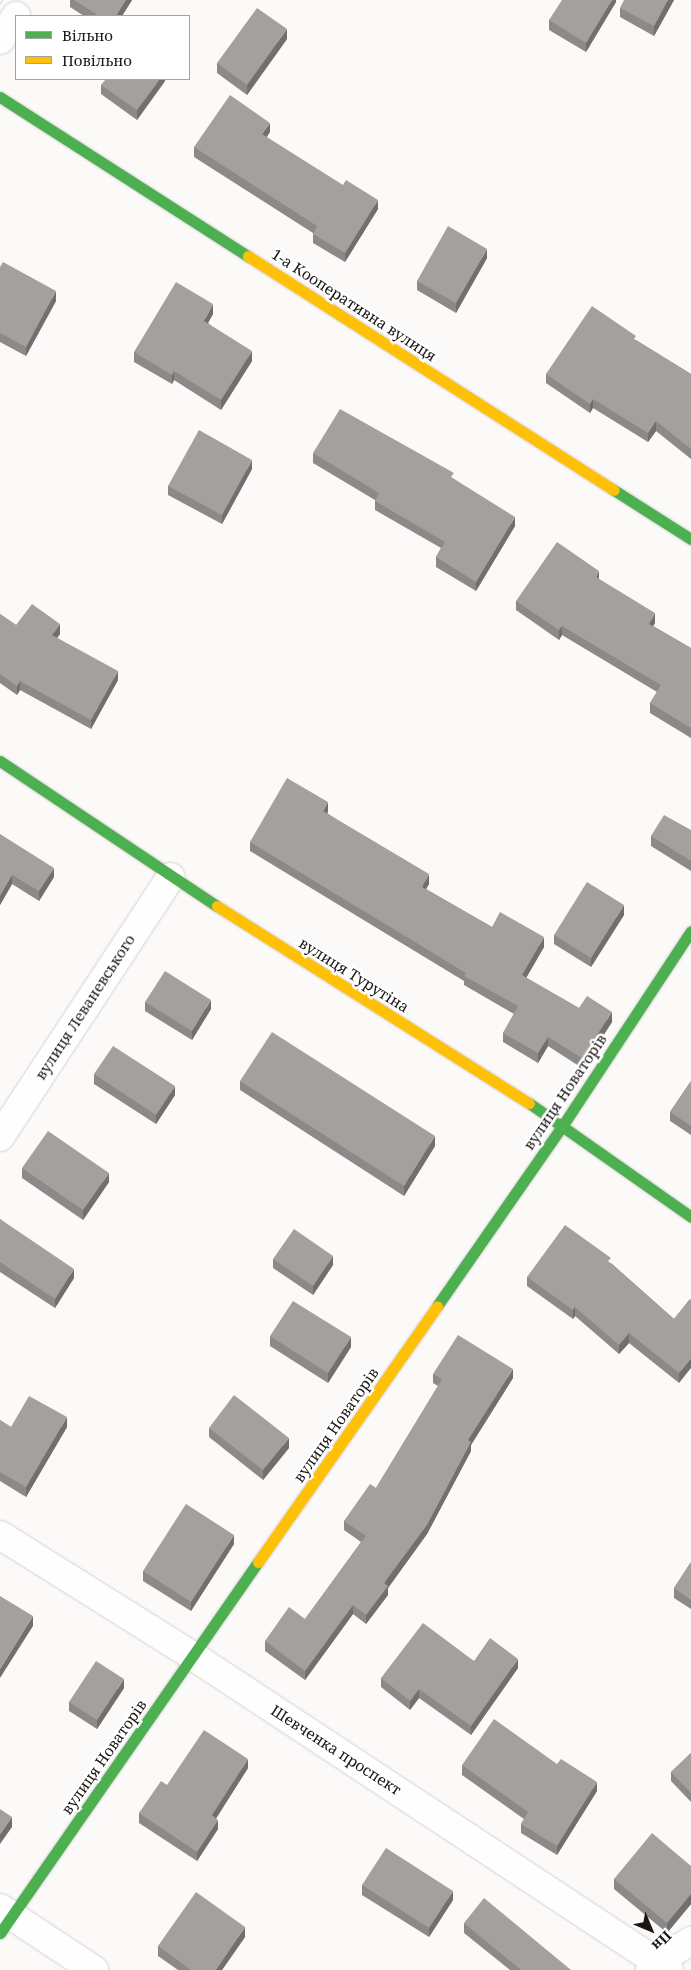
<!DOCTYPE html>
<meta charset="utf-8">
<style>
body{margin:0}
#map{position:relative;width:691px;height:1970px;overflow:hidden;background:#fcfaf9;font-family:"Noto Serif",serif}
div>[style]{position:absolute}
.roads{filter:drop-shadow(0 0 1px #d5d1cf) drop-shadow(0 0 1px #d5d1cf)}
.street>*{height:28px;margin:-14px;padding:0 14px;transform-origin:14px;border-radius:14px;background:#fffefe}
.fast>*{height:11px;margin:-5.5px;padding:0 5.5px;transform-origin:5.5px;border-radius:5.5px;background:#4caf50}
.slow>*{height:11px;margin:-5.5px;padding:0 5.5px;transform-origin:5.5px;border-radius:5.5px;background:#ffc107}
.tram>*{height:1px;margin:-0.5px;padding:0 0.5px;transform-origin:0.5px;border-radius:0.5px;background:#d2d1d1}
.wall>*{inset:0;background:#8c8a88}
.shaded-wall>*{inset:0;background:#72706f}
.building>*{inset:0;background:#a3a09e}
span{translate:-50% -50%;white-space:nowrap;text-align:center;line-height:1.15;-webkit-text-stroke:5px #fff;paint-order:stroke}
.street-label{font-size:15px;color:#1b1612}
.legend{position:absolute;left:15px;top:15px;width:175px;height:65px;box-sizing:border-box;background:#fff;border:1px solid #a4a2a0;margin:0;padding:6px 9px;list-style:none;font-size:15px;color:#1b1612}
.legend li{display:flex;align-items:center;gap:10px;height:25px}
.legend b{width:25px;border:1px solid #a4a2a0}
.north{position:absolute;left:626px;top:1905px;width:50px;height:50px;-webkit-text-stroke:4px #fff;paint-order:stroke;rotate:135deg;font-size:14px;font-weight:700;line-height:20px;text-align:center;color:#1b1612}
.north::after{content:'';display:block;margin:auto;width:18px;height:22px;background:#1b1612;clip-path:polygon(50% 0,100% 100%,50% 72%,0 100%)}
</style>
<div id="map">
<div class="roads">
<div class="street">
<div style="left:0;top:40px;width:29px;rotate:-56deg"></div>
<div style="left:0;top:1137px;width:311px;rotate:-56.7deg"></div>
<div style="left:0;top:1535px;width:228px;rotate:32.1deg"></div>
<div style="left:193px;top:1656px;width:570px;rotate:33.41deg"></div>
<div style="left:0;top:1908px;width:113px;rotate:33.4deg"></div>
<div style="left:650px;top:1970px;width:11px;rotate:-49deg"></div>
<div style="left:657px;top:1962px;width:40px;rotate:-32deg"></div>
</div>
<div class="fast">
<div style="left:0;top:97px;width:295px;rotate:32.7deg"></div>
<div style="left:614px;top:490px;width:91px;rotate:32.5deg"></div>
<div style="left:0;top:761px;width:261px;rotate:33.8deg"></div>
<div style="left:529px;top:1103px;width:198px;rotate:35.1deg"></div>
<div style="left:437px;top:1306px;width:221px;rotate:-55.2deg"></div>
<div style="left:563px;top:1125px;width:232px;rotate:-56.6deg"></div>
<div style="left:0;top:1933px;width:452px;rotate:-55.2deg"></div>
</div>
<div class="slow">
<div style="left:248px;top:256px;width:434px;rotate:32.6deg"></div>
<div style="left:217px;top:906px;width:369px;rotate:32.3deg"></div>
<div style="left:258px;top:1562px;width:312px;rotate:-55deg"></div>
</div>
</div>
<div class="tram">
<div style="left:0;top:3px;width:4px;rotate:-56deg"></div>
</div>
<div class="wall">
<div style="clip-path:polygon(70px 0,132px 0,122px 16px,84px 16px,70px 7px)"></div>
<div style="clip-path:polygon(616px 0,616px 2px,586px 52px,549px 30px,549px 20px)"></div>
<div style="clip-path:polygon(674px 0,654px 36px,620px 17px,620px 8px)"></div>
<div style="clip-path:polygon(287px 39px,247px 95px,217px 73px,217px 63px)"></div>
<div style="clip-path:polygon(165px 79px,165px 81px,137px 120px,101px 94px,101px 85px)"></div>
<div style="clip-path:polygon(270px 132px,266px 137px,378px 209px,345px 262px,313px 243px,313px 233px,194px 157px,194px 147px)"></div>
<div style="clip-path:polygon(487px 258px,456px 313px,417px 290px,417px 281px)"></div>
<div style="clip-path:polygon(0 267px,56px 301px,26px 356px,0 342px)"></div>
<div style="clip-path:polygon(213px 314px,208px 323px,252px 361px,221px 410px,174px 380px,172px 384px,134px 362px,134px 352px)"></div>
<div style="clip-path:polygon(636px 340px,691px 374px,691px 459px,656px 431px,648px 442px,593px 408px,590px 413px,546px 383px,546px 374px)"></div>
<div style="clip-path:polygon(313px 453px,454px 479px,515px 526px,476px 591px,436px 567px,436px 557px,441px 548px,375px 510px,375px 500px,313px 463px)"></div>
<div style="clip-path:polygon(252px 469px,222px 524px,168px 495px,168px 486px)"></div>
<div style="clip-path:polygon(599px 579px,655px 623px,653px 626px,691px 648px,691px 738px,650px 713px,650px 703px,657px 692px,562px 635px,559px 640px,516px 610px,516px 601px)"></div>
<div style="clip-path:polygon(0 614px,16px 625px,60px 634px,57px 638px,118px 680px,91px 729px,20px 690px,17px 695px,0 683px)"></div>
<div style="clip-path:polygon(328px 812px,327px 813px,429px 884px,426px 889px,492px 927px,544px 947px,526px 978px,579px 1008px,612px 1022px,582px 1068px,548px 1046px,538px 1063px,503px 1042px,503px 1033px,514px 1014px,464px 985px,464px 981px,250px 851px,250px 842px)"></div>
<div style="clip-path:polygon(691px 830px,691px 871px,651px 846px,651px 836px)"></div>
<div style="clip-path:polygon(0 834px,54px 877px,39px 901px,12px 884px,0 905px)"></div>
<div style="clip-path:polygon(624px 915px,591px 967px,554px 944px,554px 935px)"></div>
<div style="clip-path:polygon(145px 1002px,211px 1009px,192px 1040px,145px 1011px)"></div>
<div style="clip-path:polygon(94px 1074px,175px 1095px,156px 1124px,94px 1084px)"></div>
<div style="clip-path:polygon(240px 1081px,435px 1146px,404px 1196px,240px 1090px)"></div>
<div style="clip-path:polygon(691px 1081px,691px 1135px,670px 1121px,670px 1112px)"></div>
<div style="clip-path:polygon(22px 1168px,109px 1182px,83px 1220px,22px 1178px)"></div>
<div style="clip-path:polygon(0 1219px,74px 1278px,55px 1308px,0 1272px)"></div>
<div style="clip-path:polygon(273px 1259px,333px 1265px,313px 1295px,273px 1268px)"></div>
<div style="clip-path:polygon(611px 1263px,674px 1319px,690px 1299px,679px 1383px,629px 1343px,619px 1354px,575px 1316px,573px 1319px,527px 1286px,527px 1277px)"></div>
<div style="clip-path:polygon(270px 1336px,351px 1347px,328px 1383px,270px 1346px)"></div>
<div style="clip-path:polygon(433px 1374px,513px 1378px,471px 1445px,471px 1451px,427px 1534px,388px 1588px,388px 1595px,366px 1624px,353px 1614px,305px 1680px,265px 1651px,265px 1641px,305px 1619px,361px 1542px,344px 1530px,344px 1521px,376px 1488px,438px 1386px,433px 1383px)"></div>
<div style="clip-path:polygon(0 1420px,11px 1427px,67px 1427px,26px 1497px,0 1481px)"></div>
<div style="clip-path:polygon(209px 1428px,289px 1448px,263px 1480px,209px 1437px)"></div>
<div style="clip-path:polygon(234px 1544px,191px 1611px,143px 1581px,143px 1571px)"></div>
<div style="clip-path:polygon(691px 1562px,691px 1609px,674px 1598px,674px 1588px)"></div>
<div style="clip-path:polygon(474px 1661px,518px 1668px,471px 1735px,419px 1698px,410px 1710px,381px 1687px,381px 1678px)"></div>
<div style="clip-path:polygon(124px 1688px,97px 1729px,69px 1711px,69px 1702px)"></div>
<div style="clip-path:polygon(691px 1753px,691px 1802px,671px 1781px,671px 1772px)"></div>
<div style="clip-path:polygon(557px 1764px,597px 1791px,557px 1855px,521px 1833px,521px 1824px,524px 1819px,462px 1775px,462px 1765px)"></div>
<div style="clip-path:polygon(248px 1768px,216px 1818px,218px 1829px,197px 1861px,139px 1823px,139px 1813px,167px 1785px)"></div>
<div style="clip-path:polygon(691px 1866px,691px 1904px,667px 1933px,614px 1889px,614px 1879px)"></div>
<div style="clip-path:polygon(362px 1885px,453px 1900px,429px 1937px,362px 1895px)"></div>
<div style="clip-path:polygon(464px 1923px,571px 1970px,510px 1970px,464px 1933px)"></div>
<div style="clip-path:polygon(245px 1937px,222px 1970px,178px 1970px,158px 1956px,158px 1946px)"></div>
</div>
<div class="shaded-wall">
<div style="clip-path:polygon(126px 0,132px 0,122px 16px,116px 16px)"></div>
<div style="clip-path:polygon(612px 0,616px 0,616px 2px,586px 52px,586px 43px)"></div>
<div style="clip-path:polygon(668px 0,674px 0,654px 36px,654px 26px)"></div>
<div style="clip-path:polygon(287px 29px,287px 39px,247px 95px,247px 85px)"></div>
<div style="clip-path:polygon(160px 79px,165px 79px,165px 81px,137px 120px,137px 110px)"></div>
<div style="clip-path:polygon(270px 123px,270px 132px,262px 144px,262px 134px)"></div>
<div style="clip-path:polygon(378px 200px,378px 209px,345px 262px,345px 253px)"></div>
<div style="clip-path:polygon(487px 249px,487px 258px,456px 313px,456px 303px)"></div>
<div style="clip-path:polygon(56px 291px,56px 301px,26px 356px,26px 347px)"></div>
<div style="clip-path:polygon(213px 304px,213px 314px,204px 330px,204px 321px)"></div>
<div style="clip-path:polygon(252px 351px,252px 361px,221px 410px,221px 400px)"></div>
<div style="clip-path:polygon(174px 371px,174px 380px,172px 384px,172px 375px)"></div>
<div style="clip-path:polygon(593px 399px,593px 408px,590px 413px,590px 404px)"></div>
<div style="clip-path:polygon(656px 421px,656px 431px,648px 442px,648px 433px)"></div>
<div style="clip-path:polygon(252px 460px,252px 469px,222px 524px,222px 515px)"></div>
<div style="clip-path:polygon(515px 517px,515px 526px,476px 591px,476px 582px)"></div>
<div style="clip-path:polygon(599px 571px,599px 581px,596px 577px)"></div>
<div style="clip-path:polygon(655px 613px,655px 623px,649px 633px,649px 624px)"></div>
<div style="clip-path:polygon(60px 624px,60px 634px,52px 645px,52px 635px)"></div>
<div style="clip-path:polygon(562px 626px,562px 635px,559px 640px,559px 630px)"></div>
<div style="clip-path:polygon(118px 671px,118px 680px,91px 729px,91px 720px)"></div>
<div style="clip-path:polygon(20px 681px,20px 690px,17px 695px,17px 686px)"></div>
<div style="clip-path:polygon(328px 802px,328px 812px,323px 820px,323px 811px)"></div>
<div style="clip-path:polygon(54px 868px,54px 877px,39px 901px,39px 891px)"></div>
<div style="clip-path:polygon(429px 874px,429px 884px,422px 896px,422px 887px)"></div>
<div style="clip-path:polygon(12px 875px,12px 884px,0 905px,0 896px)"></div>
<div style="clip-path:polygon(624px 905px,624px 915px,591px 967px,591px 958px)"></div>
<div style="clip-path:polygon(544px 937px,544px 947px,522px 985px,522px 975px)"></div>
<div style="clip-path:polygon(211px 1000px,211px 1009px,192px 1040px,192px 1031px)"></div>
<div style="clip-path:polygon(612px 1012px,612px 1022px,582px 1068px,582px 1058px)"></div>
<div style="clip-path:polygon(548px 1037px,548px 1046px,538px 1063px,538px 1053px)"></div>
<div style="clip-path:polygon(175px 1086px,175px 1095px,156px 1124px,156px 1115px)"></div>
<div style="clip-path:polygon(435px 1136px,435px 1146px,404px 1196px,404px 1186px)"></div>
<div style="clip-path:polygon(109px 1173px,109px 1182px,83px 1220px,83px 1210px)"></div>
<div style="clip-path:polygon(333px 1256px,333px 1265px,313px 1295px,313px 1286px)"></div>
<div style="clip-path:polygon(74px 1269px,74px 1278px,55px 1308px,55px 1299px)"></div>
<div style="clip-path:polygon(575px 1307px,575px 1316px,573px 1319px,573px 1310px)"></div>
<div style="clip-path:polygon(629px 1333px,629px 1343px,619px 1354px,619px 1345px)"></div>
<div style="clip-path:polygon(351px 1337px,351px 1347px,328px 1383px,328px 1373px)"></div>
<div style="clip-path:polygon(691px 1358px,691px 1368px,679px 1383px,679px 1373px)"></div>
<div style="clip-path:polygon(513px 1369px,513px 1378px,471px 1445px,471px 1451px,427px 1534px,388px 1588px,388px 1595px,366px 1624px,366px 1615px,468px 1440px)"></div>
<div style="clip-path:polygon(67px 1417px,67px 1427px,26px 1497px,26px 1487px)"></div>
<div style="clip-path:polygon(289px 1438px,289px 1448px,263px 1480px,263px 1470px)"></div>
<div style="clip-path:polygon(234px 1535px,234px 1544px,191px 1611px,191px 1602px)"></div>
<div style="clip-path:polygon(353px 1605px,353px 1614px,305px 1680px,305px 1671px)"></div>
<div style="clip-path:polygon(33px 1616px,33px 1626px,0 1678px,0 1669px)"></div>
<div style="clip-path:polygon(518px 1659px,518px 1668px,471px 1735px,471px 1726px)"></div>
<div style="clip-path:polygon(124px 1679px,124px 1688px,97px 1729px,97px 1720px)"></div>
<div style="clip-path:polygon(419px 1689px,419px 1698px,410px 1710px,410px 1701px)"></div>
<div style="clip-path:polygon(248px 1759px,248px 1768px,212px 1825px,212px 1815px)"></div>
<div style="clip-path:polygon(597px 1782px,597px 1791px,557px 1855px,557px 1846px)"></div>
<div style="clip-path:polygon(12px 1817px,12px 1827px,0 1844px,0 1834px)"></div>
<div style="clip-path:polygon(218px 1820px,218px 1829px,197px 1861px,197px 1852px)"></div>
<div style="clip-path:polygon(453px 1891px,453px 1900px,429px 1937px,429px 1928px)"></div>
<div style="clip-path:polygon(691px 1894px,691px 1904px,667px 1933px,667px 1923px)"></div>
<div style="clip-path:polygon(245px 1927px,245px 1937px,222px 1970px,216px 1970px)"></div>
</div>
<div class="building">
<div style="clip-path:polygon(74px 0,126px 0,116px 16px,99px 16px)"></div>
<div style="clip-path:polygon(562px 0,612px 0,586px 43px,549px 20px)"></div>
<div style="clip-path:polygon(624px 0,668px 0,654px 26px,620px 8px)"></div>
<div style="clip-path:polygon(257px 8px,287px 29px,247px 85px,217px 63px)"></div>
<div style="clip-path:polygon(106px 79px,160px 79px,137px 110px,101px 85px)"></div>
<div style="clip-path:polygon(230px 95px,270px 123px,262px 134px,343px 185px,346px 180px,378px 200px,345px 253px,313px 234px,317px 226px,194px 147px)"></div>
<div style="clip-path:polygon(448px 226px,487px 249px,456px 303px,417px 281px)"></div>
<div style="clip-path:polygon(3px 262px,56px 291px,26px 347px,0 333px,0 267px)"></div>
<div style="clip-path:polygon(176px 282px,213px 304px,204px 321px,252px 351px,221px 400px,174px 371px,172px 375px,134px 352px)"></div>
<div style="clip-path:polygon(592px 306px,636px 336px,634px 339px,691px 374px,691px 449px,656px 421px,648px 433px,593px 399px,590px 404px,546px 374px)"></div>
<div style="clip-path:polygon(340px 409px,454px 473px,451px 477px,515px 517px,476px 582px,436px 557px,445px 542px,375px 501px,379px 493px,313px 453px)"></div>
<div style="clip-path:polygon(199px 430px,252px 460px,222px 515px,168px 486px)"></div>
<div style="clip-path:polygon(557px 542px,599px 571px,596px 577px,655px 613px,649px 624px,691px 648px,691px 728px,650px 703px,661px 685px,562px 626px,559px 630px,516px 601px)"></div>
<div style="clip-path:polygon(32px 604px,60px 624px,52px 635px,118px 671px,91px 720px,20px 681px,17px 686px,0 674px,0 614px,16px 625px)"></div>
<div style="clip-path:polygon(287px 778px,328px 802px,323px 811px,429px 874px,422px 887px,492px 927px,500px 912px,544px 937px,522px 975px,579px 1008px,587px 996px,612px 1012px,582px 1058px,548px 1037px,538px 1053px,503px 1033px,518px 1006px,464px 976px,466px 973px,250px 842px)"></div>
<div style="clip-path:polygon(664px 815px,691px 830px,691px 861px,651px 836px)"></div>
<div style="clip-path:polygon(0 834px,54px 868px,39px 891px,12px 875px,0 896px)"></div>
<div style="clip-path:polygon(587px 882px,624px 905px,591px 958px,554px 935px)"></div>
<div style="clip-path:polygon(165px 971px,211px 1000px,192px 1031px,145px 1002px)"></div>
<div style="clip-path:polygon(272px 1032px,435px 1136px,404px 1186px,240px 1081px)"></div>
<div style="clip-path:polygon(113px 1046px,175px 1086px,156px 1115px,94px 1074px)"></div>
<div style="clip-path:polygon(691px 1081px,691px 1126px,670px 1112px)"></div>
<div style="clip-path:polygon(48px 1131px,109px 1173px,83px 1210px,22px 1168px)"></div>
<div style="clip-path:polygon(0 1219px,74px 1269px,55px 1299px,0 1262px)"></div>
<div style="clip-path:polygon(565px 1225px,611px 1258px,608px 1261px,674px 1319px,690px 1299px,691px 1300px,691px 1358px,679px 1373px,629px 1333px,619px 1345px,575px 1307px,573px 1310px,527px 1277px)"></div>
<div style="clip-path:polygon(294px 1229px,333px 1256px,313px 1286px,273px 1259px)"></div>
<div style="clip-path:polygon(293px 1301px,351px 1337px,328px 1373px,270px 1336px)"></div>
<div style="clip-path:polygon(458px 1335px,513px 1369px,468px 1440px,471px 1442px,427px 1525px,384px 1583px,388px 1586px,366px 1615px,353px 1605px,305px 1671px,265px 1641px,289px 1607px,305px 1619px,366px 1536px,344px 1521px,370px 1484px,376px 1488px,442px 1379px,433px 1374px)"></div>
<div style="clip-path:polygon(234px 1395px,289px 1438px,263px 1470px,209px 1428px)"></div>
<div style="clip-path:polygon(29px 1396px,67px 1417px,26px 1487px,0 1472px,0 1420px,11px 1427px)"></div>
<div style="clip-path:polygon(186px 1504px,234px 1535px,191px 1602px,143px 1571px)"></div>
<div style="clip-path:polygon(691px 1562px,691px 1600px,674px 1588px)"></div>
<div style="clip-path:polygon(0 1596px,33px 1616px,0 1669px)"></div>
<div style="clip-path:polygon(423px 1623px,474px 1661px,490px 1638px,518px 1659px,471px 1726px,419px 1689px,410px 1701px,381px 1678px)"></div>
<div style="clip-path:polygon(96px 1661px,124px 1679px,97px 1720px,69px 1702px)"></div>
<div style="clip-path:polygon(494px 1719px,557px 1764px,561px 1759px,597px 1782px,557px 1846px,521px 1824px,528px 1812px,462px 1765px)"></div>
<div style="clip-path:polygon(204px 1730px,248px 1759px,212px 1815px,218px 1820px,197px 1852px,139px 1813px,161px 1781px,167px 1785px)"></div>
<div style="clip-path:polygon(691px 1753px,691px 1793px,671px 1772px)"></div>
<div style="clip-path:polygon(0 1809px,12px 1817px,0 1834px)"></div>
<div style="clip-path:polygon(652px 1833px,691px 1866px,691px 1894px,667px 1923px,614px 1879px)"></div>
<div style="clip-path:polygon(386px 1848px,453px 1891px,429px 1928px,362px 1885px)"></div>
<div style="clip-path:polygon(196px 1892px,245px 1927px,216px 1970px,191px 1970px,158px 1946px)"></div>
<div style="clip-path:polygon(484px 1898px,571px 1970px,521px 1970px,464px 1923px)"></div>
</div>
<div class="street-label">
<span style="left:354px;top:305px;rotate:33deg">1-а Кооперативна вулиця</span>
<span style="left:354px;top:975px;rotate:32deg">вулиця Турутіна</span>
<span style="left:85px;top:1007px;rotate:-57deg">вулиця Леваневського</span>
<span style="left:565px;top:1092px;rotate:-56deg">вулиця Новаторів</span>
<span style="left:336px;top:1425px;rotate:-55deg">вулиця Новаторів</span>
<span style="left:336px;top:1750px;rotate:33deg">Шевченка проспект</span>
<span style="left:104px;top:1757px;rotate:-55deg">вулиця Новаторів</span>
</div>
<ul class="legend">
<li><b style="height:6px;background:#4caf50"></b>Вільно</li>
<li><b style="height:6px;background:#ffc107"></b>Повільно</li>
</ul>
<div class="north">Пн</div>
</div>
